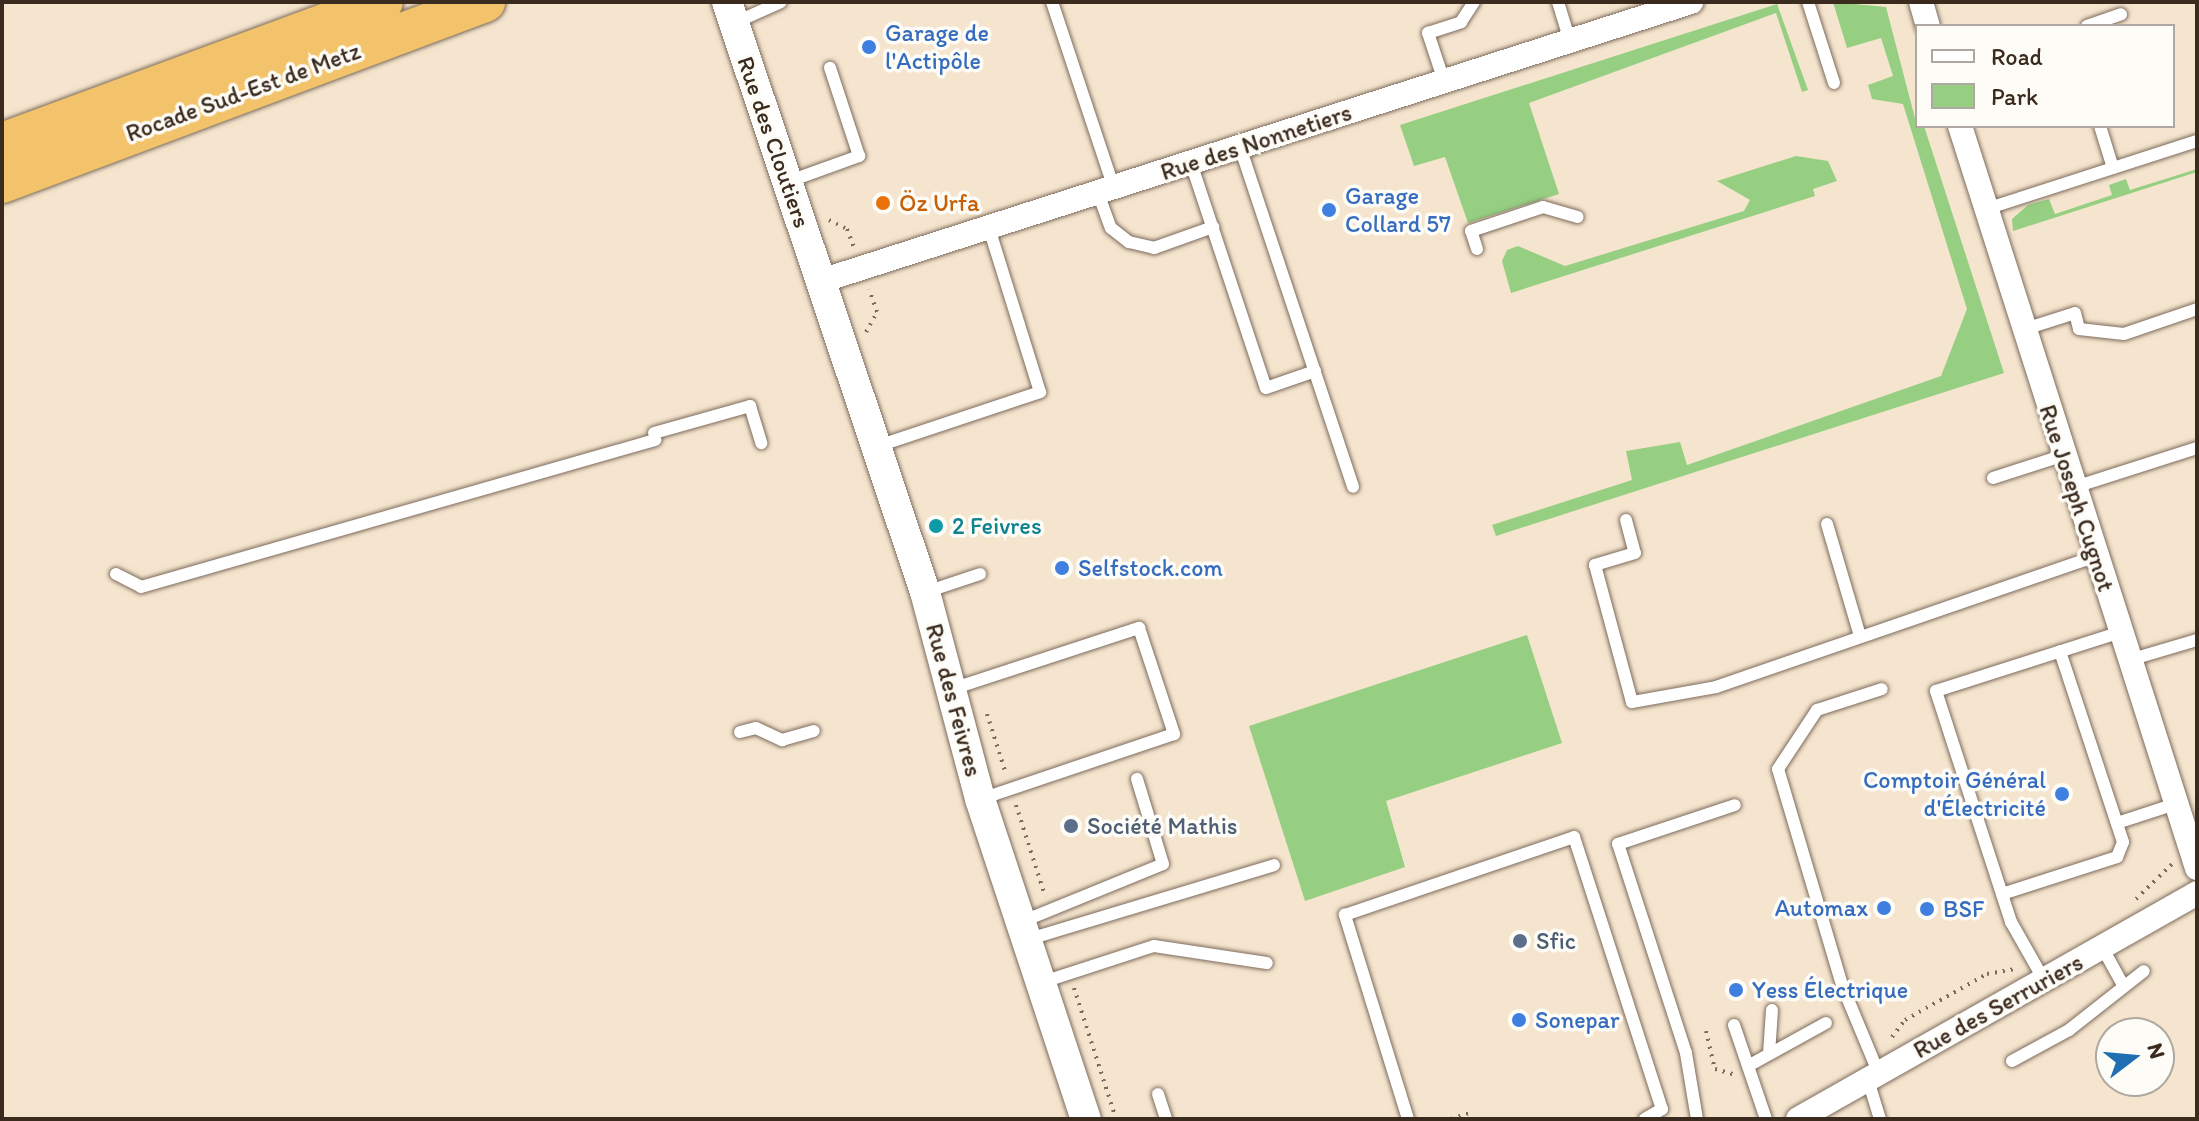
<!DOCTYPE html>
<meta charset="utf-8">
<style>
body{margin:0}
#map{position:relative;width:2199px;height:1121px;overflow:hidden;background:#f6e5ce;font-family:Itim,sans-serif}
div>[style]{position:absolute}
.green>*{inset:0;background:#96cf82}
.path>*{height:4px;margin-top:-2px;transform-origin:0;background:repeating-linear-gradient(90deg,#7c6b5c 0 2px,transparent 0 8px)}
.roads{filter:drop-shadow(0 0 2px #7c6b5c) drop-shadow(0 0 2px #7c6b5c)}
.service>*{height:12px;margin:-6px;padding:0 6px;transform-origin:6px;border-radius:6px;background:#fff}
.minor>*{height:24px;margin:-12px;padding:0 12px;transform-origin:12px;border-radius:12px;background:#fff}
.tertiary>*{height:30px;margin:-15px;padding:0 15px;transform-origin:15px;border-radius:15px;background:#fff}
.trunk>*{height:40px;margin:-20px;padding:0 20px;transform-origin:20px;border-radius:20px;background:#f2c36a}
.dots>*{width:22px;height:22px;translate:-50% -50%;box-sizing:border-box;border:4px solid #fdfcf7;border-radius:50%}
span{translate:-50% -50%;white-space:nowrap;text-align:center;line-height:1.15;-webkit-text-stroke:7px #fdfcf7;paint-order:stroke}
.shop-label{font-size:24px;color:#366cbe}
.left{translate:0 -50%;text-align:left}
.right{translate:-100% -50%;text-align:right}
.street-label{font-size:24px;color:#3b2a1e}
.food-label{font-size:24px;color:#c56008}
.culture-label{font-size:24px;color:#0d838f}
.service-label{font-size:24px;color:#4e5e75}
.frame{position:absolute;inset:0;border:4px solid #3b2a1e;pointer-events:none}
.legend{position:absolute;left:1915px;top:24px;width:260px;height:104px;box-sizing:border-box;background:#fdfcf7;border:2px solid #afa8a0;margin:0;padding:10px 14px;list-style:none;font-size:24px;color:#3b2a1e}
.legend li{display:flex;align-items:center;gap:16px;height:40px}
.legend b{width:40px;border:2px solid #afa8a0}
.north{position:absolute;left:2095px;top:1017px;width:80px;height:80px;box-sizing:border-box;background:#fdfcf7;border:2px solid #afa8a0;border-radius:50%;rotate:74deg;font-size:22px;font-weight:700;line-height:32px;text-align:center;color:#3b2a1e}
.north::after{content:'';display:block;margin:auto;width:28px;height:36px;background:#1f6fb2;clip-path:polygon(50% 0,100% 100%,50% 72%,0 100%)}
</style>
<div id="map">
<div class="green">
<div style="clip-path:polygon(1833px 2px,1886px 7px,1917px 126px,1924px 126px,2004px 373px,1496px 536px,1492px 525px,1632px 480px,1626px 451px,1680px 442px,1687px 465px,1941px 376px,1967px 309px,1903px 104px,1872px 99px,1868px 85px,1893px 76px,1881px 38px,1847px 48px)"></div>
<div style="clip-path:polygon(1777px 4px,1808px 90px,1802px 92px,1776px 13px,1529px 103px,1559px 194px,1468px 223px,1445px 157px,1414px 166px,1400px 125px)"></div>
<div style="clip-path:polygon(1796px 156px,1828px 161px,1837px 181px,1813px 189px,1815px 196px,1511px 293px,1502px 261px,1507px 250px,1518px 246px,1565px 266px,1744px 211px,1750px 200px,1717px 181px)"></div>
<div style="clip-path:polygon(2197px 169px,2197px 172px,2013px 231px,2012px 219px,2028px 205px,2049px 199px,2055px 214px,2112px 195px,2109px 185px,2126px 179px,2130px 190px)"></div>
<div style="clip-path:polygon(1527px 635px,1562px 743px,1386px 801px,1405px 867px,1305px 901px,1249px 726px)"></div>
</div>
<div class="path">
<div style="left:829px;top:220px;width:20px;rotate:27deg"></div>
<div style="left:847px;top:229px;width:19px;rotate:69deg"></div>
<div style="left:866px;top:332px;width:23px;rotate:-61deg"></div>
<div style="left:877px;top:312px;width:24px;rotate:-109deg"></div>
<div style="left:987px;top:714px;width:63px;rotate:72.4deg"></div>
<div style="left:1016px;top:805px;width:96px;rotate:72.3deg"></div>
<div style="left:2136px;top:899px;width:50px;rotate:-44.2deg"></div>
<div style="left:1074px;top:988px;width:138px;rotate:72.2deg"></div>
<div style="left:1706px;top:1031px;width:39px;rotate:77deg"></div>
<div style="left:1715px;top:1069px;width:19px;rotate:16deg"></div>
<div style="left:1892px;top:1037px;width:21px;rotate:-53deg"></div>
<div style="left:1905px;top:1020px;width:94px;rotate:-29.3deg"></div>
<div style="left:1987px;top:974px;width:27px;rotate:-10deg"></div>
<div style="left:1451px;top:1119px;width:23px;rotate:-18deg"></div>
</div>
<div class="roads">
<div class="service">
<div style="left:1052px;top:2px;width:196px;rotate:71.6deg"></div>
<div style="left:1558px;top:2px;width:41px;rotate:72.9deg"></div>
<div style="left:1808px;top:2px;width:85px;rotate:72.2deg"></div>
<div style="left:734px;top:23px;width:51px;rotate:-24.1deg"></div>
<div style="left:2087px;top:26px;width:36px;rotate:-19deg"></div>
<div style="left:1444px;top:81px;width:51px;rotate:-108.4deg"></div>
<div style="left:1428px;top:33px;width:35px;rotate:-18deg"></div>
<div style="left:1461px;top:22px;width:24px;rotate:-57deg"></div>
<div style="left:2100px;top:126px;width:44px;rotate:72.8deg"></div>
<div style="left:1240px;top:147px;width:358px;rotate:71.6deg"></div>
<div style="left:1191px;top:163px;width:237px;rotate:71.6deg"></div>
<div style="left:1266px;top:388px;width:52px;rotate:-19.1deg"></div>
<div style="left:787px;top:182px;width:77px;rotate:-19.9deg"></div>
<div style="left:859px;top:156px;width:93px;rotate:-108.2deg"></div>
<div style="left:1098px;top:193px;width:37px;rotate:70deg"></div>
<div style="left:1111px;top:228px;width:23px;rotate:38deg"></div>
<div style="left:1129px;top:242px;width:26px;rotate:13deg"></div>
<div style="left:1154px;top:248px;width:63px;rotate:-19.6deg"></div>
<div style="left:1986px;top:209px;width:222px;rotate:-17.9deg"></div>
<div style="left:1477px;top:249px;width:19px;rotate:-108deg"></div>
<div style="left:1471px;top:231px;width:76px;rotate:-18.4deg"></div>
<div style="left:1543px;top:207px;width:36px;rotate:16deg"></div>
<div style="left:2025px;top:329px;width:52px;rotate:-17.7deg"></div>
<div style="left:2075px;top:313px;width:16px;rotate:76deg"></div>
<div style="left:2079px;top:329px;width:45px;rotate:6.3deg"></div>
<div style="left:2124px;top:334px;width:77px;rotate:-18.9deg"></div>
<div style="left:654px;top:433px;width:100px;rotate:-15.7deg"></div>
<div style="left:750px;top:406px;width:39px;rotate:73deg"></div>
<div style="left:878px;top:446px;width:171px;rotate:-18.4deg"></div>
<div style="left:1040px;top:392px;width:172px;rotate:-107.3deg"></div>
<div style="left:1993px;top:478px;width:75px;rotate:-17.9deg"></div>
<div style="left:2075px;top:487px;width:128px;rotate:-17.7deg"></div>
<div style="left:1626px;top:520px;width:34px;rotate:75deg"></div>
<div style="left:1635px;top:553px;width:42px;rotate:163.3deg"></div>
<div style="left:1595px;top:565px;width:142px;rotate:74.9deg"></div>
<div style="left:1632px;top:702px;width:85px;rotate:-10.1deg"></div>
<div style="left:1716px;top:687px;width:403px;rotate:-19deg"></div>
<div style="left:1827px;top:524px;width:117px;rotate:73.6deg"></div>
<div style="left:116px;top:574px;width:28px;rotate:27deg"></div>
<div style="left:141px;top:587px;width:535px;rotate:-15.96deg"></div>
<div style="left:926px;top:592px;width:57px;rotate:-18.4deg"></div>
<div style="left:2129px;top:660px;width:71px;rotate:-16.4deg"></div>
<div style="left:955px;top:688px;width:194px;rotate:-18.1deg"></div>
<div style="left:1139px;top:628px;width:112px;rotate:71.7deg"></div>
<div style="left:1174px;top:734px;width:204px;rotate:161.4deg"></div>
<div style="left:740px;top:732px;width:16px;rotate:-14deg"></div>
<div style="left:756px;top:728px;width:29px;rotate:25deg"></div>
<div style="left:782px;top:740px;width:33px;rotate:-16deg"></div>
<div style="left:2117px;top:823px;width:61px;rotate:-18.1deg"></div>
<div style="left:2002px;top:894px;width:121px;rotate:-17.8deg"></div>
<div style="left:2117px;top:857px;width:16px;rotate:-68deg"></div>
<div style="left:2123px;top:842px;width:201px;rotate:-108.3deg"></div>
<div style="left:1021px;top:922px;width:153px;rotate:-22.2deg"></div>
<div style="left:1163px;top:864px;width:89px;rotate:-107deg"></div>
<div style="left:1026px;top:940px;width:259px;rotate:-16.8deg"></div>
<div style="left:2102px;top:947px;width:43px;rotate:61.1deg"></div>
<div style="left:2044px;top:980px;width:67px;rotate:-119.6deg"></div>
<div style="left:2011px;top:922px;width:243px;rotate:-108deg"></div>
<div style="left:1936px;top:691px;width:194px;rotate:-17.7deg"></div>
<div style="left:1040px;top:983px;width:120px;rotate:-18deg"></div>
<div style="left:1154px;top:946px;width:114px;rotate:8.6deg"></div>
<div style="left:1734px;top:1025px;width:99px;rotate:71.2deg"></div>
<div style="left:1769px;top:1054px;width:44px;rotate:-86.1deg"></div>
<div style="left:2012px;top:1061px;width:65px;rotate:-28.5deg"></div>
<div style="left:2069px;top:1030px;width:95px;rotate:-38.2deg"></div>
<div style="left:1748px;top:1066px;width:89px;rotate:-28.9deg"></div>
<div style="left:1879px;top:1074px;width:96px;rotate:-112.6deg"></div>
<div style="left:1842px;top:985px;width:225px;rotate:-106.5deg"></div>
<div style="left:1778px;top:769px;width:71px;rotate:-56.5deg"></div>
<div style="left:1817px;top:710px;width:68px;rotate:-17.9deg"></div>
<div style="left:1868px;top:1080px;width:41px;rotate:72.9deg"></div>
<div style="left:1158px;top:1094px;width:26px;rotate:72deg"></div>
<div style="left:1408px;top:1119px;width:214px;rotate:-107.2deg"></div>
<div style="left:1345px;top:915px;width:242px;rotate:-18.8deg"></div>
<div style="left:1574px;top:837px;width:286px;rotate:72.1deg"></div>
<div style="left:1662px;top:1109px;width:20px;rotate:150deg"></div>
<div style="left:1697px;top:1119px;width:67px;rotate:-99.5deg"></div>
<div style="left:1686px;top:1053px;width:220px;rotate:-108deg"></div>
<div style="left:1618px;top:844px;width:123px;rotate:-18.4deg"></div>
</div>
<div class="minor">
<div style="left:1921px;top:2px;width:25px;rotate:74deg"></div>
<div style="left:1960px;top:126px;width:779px;rotate:72.29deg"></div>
<div style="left:821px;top:281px;width:914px;rotate:-17.78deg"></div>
<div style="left:1798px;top:1119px;width:459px;rotate:-29.5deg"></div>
</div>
<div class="tertiary">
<div style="left:727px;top:2px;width:622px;rotate:71.45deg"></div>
<div style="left:925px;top:592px;width:214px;rotate:75.1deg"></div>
<div style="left:980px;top:799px;width:337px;rotate:71.7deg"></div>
</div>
<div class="trunk">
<div style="left:2px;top:143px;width:406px;rotate:-20.3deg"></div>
<div style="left:2px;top:183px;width:516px;rotate:-20.54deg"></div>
</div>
</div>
<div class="dots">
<div style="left:869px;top:47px;background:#3f7fe0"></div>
<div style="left:883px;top:203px;background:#e8710a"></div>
<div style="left:1329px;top:210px;background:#3f7fe0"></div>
<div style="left:936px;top:526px;background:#0f9aa8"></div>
<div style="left:1062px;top:568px;background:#3f7fe0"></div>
<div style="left:2062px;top:794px;background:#3f7fe0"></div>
<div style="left:1071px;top:826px;background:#5c6f8a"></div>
<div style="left:1884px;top:908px;background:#3f7fe0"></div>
<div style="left:1927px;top:909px;background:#3f7fe0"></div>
<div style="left:1520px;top:941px;background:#5c6f8a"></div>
<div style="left:1736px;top:990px;background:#3f7fe0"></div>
<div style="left:1519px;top:1020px;background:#3f7fe0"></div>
</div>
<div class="shop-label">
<span class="left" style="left:885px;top:47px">Garage de<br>l'Actipôle</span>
<span class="left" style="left:1345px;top:210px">Garage<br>Collard 57</span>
<span class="left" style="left:1078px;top:568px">Selfstock.com</span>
<span class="right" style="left:2046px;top:794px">Comptoir Général<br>d'Électricité</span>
<span class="right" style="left:1868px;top:908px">Automax</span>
<span class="left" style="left:1943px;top:909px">BSF</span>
<span class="left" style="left:1752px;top:990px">Yess Électrique</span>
<span class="left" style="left:1535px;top:1020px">Sonepar</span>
</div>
<div class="street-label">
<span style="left:243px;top:92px;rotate:-20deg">Rocade Sud-Est de Metz</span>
<span style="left:774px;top:142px;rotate:71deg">Rue des Cloutiers</span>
<span style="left:1256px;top:142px;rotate:-18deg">Rue des Nonnetiers</span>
<span style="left:2077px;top:498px;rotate:72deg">Rue Joseph Cugnot</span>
<span style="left:954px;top:700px;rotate:75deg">Rue des Feivres</span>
<span style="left:1998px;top:1006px;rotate:-29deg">Rue des Serruriers</span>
</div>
<div class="food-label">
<span class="left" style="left:899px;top:203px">Öz Urfa</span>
</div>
<div class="culture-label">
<span class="left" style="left:952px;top:526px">2 Feivres</span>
</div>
<div class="service-label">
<span class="left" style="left:1087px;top:826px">Société Mathis</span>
<span class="left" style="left:1536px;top:941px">Sfic</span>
</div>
<div class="frame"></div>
<ul class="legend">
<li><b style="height:10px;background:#fff"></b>Road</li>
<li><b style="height:22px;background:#96cf82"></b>Park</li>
</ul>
<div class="north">N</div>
</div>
